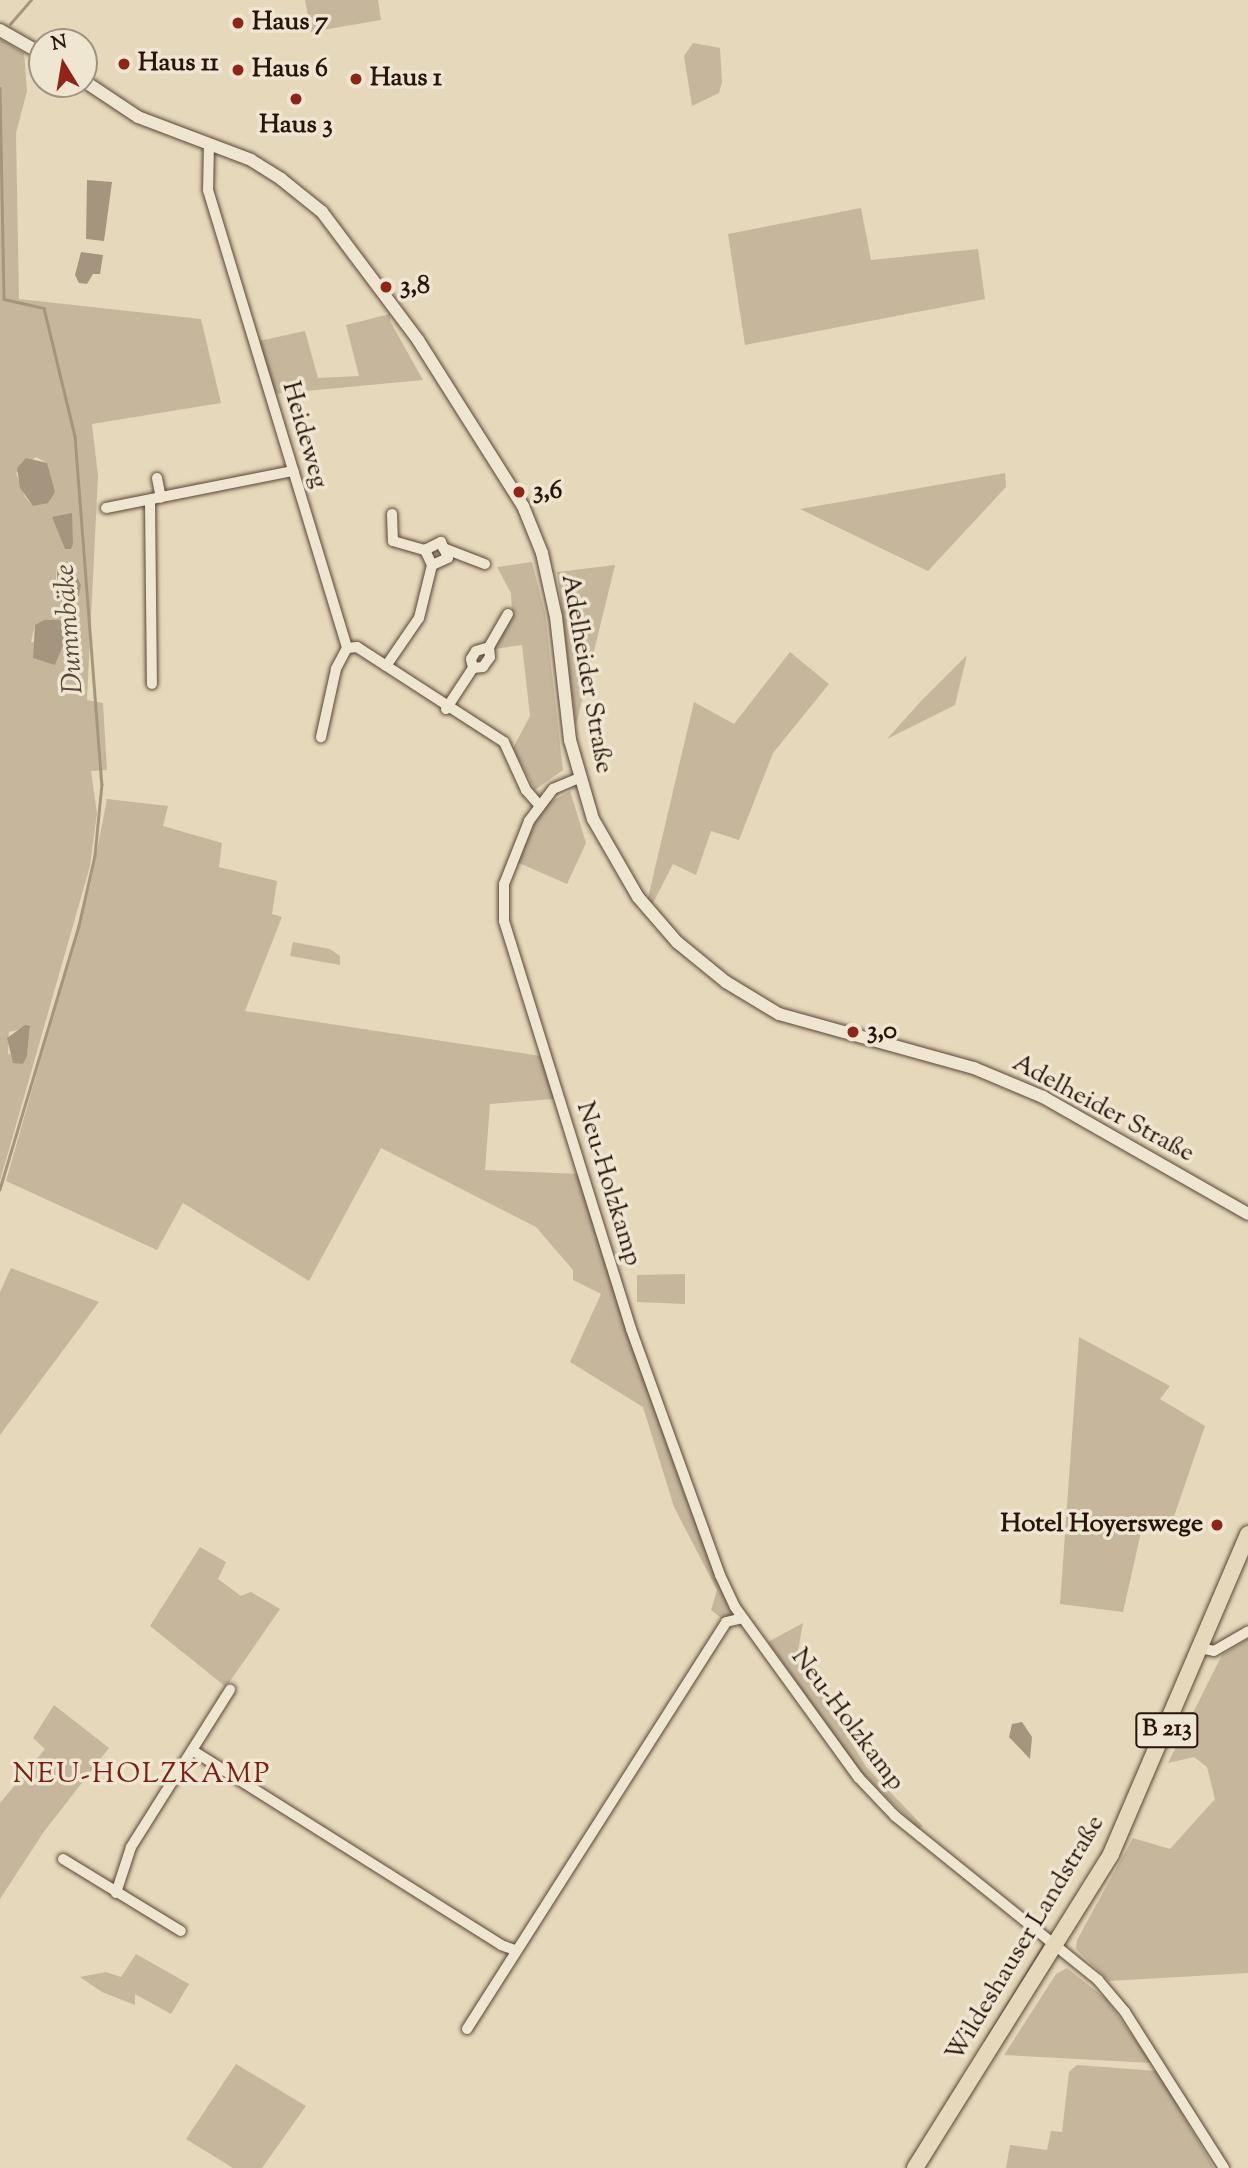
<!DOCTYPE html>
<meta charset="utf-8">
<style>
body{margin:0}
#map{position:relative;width:1248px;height:2168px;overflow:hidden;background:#e6d8ba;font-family:"Sorts Mill Goudy",serif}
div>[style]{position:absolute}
.green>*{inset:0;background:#c6b79c}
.water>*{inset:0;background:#a5957e}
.stream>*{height:2.5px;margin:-1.25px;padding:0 1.25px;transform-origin:1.25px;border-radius:1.25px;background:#a5957e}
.roads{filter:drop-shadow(0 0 2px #584537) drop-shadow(0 0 2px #584537)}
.minor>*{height:10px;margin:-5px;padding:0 5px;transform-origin:5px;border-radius:5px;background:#efe6d2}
.tertiary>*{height:12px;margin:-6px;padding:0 6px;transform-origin:6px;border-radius:6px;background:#efe6d2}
.primary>*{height:16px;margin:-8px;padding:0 8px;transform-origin:8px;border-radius:8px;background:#e6d8ba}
.dots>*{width:19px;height:19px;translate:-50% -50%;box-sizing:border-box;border:4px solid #efe6d2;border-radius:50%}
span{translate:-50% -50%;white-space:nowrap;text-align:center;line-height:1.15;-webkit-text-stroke:7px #efe6d2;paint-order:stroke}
.shield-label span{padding:2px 5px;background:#efe6d2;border:2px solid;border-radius:5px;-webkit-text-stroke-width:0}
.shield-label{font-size:24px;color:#28140b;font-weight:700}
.poi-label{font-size:26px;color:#28140b;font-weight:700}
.left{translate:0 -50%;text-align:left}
.right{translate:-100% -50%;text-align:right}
.street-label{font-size:26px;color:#28140b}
.water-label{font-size:28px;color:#5a4839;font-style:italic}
.neighbourhood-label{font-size:28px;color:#7a1f14;letter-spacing:2px}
.north{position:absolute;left:28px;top:28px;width:70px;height:70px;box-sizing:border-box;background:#efe6d2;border:2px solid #9f9282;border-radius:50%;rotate:349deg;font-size:19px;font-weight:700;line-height:28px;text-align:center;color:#28140b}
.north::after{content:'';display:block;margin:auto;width:24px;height:32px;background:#8f2418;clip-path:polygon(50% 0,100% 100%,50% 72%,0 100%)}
</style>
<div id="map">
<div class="green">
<div style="clip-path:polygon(305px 0,378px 0,381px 20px,311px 32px)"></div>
<div style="clip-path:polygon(evenodd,0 39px,24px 53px,27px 91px,16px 133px,19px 299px,201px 319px,221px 403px,92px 424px,98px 476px,87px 700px,103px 703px,107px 770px,91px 771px,97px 813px,90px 866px,0 1181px,0 39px,36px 457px,47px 463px,33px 506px,25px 497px,16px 473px,36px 457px,0 39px,62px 562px,71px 562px,81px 585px,78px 594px,55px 588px,57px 566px,62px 562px,0 39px,35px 625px,70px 628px,61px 645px,31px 642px,35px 625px,0 39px,30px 1027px,27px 1056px,8px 1054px,9px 1032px,30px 1027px)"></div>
<div style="clip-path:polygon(693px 43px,720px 48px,722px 82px,719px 93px,692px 106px,684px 56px)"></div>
<div style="clip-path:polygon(861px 208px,871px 260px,978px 249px,985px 299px,745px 345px,728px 234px)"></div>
<div style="clip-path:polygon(390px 314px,390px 321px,423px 380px,274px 394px,259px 341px,305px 331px,318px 378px,359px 376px,346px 325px)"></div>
<div style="clip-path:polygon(1005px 473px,1006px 487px,928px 571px,800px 509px)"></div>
<div style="clip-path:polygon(532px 562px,545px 613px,563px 770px,535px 790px,513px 748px,530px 716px,522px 645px,495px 649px,495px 643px,512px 615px,511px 593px,497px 567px)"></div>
<div style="clip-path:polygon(615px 565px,576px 725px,557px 572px)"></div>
<div style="clip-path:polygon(790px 652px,829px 684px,773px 753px,739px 840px,711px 831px,696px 875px,673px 864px,651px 907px,647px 902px,694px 702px,734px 724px)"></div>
<div style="clip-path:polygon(967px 655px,955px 705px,887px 739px,921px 701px)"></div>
<div style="clip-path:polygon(570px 791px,586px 843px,567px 884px,517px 862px,543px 806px)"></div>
<div style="clip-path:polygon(107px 799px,168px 806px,163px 826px,222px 843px,219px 867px,277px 881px,272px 914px,282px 917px,245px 1011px,541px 1056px,554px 1099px,490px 1104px,485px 1170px,580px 1174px,652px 1402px,689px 1507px,735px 1613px,724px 1620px,711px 1610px,717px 1590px,674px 1507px,643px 1407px,570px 1362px,601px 1294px,573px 1280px,573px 1270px,536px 1227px,381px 1148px,309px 1281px,183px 1203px,157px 1250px,6px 1181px,90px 886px)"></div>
<div style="clip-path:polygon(293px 942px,330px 949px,340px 956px,340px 965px,290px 956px)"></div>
<div style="clip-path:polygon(11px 1268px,99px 1302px,0 1435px,0 1292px)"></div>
<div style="clip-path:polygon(685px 1274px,685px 1304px,637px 1302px,637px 1275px)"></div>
<div style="clip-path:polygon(1079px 1337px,1170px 1386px,1160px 1399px,1205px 1426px,1170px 1528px,1144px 1519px,1123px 1612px,1060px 1604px)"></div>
<div style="clip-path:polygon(200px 1547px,226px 1562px,218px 1579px,241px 1596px,251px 1592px,280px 1609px,226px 1687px,150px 1626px)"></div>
<div style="clip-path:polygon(803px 1623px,797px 1656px,867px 1768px,923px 1826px,919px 1829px,857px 1768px,768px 1642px)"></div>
<div style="clip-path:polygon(1248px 1639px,1248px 1973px,1109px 1981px,1076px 1949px,1077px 1940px,1133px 1838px,1170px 1849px,1215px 1799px,1207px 1767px,1194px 1757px,1168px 1763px,1222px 1655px)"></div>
<div style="clip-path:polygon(54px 1705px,109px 1748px,43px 1833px,0 1899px,0 1803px,45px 1749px,33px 1738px)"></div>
<div style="clip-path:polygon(136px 1954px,189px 1984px,171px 2014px,135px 1994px,135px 2005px,102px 1992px,80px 1977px,106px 1972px,121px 1977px)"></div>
<div style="clip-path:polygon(1067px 1968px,1106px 1999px,1152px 2063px,1004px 2055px,1056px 1974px)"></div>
<div style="clip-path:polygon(236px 2064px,306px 2106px,262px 2168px,233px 2168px,186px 2139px)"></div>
<div style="clip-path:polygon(1077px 2065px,1157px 2071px,1214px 2168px,1006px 2168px,1010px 2145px,1047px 2150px,1051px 2131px,1062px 2132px,1069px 2072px)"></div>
</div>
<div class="water">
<div style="clip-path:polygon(87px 180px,112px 182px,104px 241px,86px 239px)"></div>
<div style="clip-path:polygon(81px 252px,103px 255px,100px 274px,93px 274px,87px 284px,79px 283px,75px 275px)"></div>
<div style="clip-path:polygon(26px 458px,47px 463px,55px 492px,48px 503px,33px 506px,20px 488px,17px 468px)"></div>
<div style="clip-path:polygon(72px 513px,73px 544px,71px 549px,65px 549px,52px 517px)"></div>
<div style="clip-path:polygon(70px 561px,81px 585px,78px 599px,64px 602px,57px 600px,57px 566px)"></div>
<div style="clip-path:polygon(44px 620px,68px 620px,70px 628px,55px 665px,33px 658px,35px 625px)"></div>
<div style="clip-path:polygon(25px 1025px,30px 1026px,27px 1056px,23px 1064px,13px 1063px,7px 1038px)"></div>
<div style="clip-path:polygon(1022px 1722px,1032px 1737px,1030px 1759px,1009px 1737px,1012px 1724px)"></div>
</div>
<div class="stream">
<div style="left:10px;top:24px;width:32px;rotate:-49deg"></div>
<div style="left:0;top:88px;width:211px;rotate:88.9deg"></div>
<div style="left:4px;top:299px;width:41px;rotate:12.7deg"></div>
<div style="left:44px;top:308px;width:132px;rotate:76.4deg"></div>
<div style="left:75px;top:436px;width:349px;rotate:85.6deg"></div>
<div style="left:102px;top:784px;width:72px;rotate:95.6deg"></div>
<div style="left:95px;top:856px;width:72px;rotate:102.9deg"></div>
<div style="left:79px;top:926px;width:275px;rotate:106.7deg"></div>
<div style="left:985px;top:2041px;width:111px;rotate:-58.6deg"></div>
</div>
<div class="roads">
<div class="minor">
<div style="left:209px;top:144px;width:46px;rotate:91.2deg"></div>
<div style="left:208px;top:190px;width:479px;rotate:73.1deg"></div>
<div style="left:347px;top:648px;width:24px;rotate:118deg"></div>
<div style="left:336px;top:669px;width:70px;rotate:102.4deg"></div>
<div style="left:157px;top:478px;width:20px;rotate:79deg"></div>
<div style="left:150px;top:500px;width:184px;rotate:89.4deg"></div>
<div style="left:106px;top:508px;width:191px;rotate:-11.2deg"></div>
<div style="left:392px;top:514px;width:27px;rotate:88deg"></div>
<div style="left:393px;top:541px;width:33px;rotate:16deg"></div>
<div style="left:443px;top:548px;width:45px;rotate:20.9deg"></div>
<div style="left:347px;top:648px;width:10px;rotate:-6deg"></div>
<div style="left:357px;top:647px;width:175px;rotate:32.9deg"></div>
<div style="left:504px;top:742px;width:53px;rotate:65.4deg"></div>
<div style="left:526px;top:790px;width:18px;rotate:49deg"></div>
<div style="left:386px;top:666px;width:58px;rotate:-55.5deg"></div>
<div style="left:419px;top:618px;width:55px;rotate:-76.2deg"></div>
<div style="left:432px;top:565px;width:17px;rotate:-115deg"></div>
<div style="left:425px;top:550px;width:18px;rotate:-27deg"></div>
<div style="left:441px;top:542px;width:17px;rotate:66deg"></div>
<div style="left:448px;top:558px;width:17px;rotate:156deg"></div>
<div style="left:473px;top:668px;width:10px;rotate:-6deg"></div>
<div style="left:483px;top:667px;width:12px;rotate:-55deg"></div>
<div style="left:490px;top:657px;width:10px;rotate:-96deg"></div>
<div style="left:446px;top:709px;width:49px;rotate:-56.6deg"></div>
<div style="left:473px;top:668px;width:9px;rotate:-103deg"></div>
<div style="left:471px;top:659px;width:9px;rotate:-58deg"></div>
<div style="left:476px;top:651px;width:14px;rotate:-17deg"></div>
<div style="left:489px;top:647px;width:38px;rotate:-60deg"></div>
<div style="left:579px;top:778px;width:28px;rotate:157deg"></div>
<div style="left:553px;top:789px;width:40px;rotate:127deg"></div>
<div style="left:529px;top:821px;width:68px;rotate:111.6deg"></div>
<div style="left:504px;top:884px;width:37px;rotate:90deg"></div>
<div style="left:504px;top:921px;width:427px;rotate:72.7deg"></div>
<div style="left:631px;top:1329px;width:262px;rotate:70.1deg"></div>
<div style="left:720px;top:1575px;width:35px;rotate:65deg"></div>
<div style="left:735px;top:1607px;width:211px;rotate:54.1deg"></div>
<div style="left:859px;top:1778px;width:52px;rotate:46.5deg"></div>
<div style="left:895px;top:1816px;width:261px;rotate:38.9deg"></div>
<div style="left:1098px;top:1980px;width:42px;rotate:49.8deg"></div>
<div style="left:1125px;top:2012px;width:185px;rotate:57.6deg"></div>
<div style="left:1200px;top:1648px;width:14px;rotate:12deg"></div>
<div style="left:1214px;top:1651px;width:39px;rotate:-30deg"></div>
<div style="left:195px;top:1752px;width:362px;rotate:32.2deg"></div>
<div style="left:501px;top:1945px;width:15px;rotate:20deg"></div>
<div style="left:63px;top:1859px;width:138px;rotate:31.4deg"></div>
<div style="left:116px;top:1893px;width:48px;rotate:-71.9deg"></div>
<div style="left:131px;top:1847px;width:186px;rotate:-57.8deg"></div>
<div style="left:467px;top:2029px;width:482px;rotate:-57.5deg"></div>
<div style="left:726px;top:1622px;width:17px;rotate:-13deg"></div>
</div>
<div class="tertiary">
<div style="left:0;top:30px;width:48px;rotate:29.7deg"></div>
<div style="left:84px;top:81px;width:65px;rotate:33.7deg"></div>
<div style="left:138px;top:117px;width:121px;rotate:20.8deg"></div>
<div style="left:251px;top:160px;width:36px;rotate:32deg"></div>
<div style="left:281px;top:179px;width:53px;rotate:38.8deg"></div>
<div style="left:322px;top:212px;width:160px;rotate:53.1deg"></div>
<div style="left:418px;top:340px;width:196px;rotate:57.7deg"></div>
<div style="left:523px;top:506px;width:51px;rotate:68deg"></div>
<div style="left:542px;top:553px;width:66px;rotate:77.7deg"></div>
<div style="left:556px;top:617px;width:124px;rotate:83.5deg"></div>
<div style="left:570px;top:740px;width:82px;rotate:73.8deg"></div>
<div style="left:593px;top:819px;width:90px;rotate:60deg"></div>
<div style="left:638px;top:897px;width:60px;rotate:49.1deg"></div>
<div style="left:677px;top:942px;width:63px;rotate:39.2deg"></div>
<div style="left:726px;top:982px;width:62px;rotate:31.1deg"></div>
<div style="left:779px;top:1014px;width:202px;rotate:15.5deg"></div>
<div style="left:974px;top:1068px;width:75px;rotate:22.8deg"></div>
<div style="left:1043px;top:1097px;width:236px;rotate:29.7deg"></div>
</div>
<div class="primary">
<div style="left:915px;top:2168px;width:370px;rotate:-58deg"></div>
<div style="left:1111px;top:1854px;width:348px;rotate:-66.8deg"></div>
</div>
</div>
<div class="dots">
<div style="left:238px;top:23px;background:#8f2418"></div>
<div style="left:124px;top:64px;background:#8f2418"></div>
<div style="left:238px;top:70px;background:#8f2418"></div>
<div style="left:356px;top:79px;background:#8f2418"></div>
<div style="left:296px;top:99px;background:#8f2418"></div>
<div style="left:386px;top:287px;background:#8f2418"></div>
<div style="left:519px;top:492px;background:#8f2418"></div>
<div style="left:853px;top:1032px;background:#8f2418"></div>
<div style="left:1217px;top:1525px;background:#8f2418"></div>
</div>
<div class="shield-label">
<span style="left:1167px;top:1730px">B 213</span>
</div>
<div class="poi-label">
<span class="left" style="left:252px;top:23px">Haus 7</span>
<span class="left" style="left:138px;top:64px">Haus 11</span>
<span class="left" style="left:252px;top:70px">Haus 6</span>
<span class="left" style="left:370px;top:79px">Haus 1</span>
<span style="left:296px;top:126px">Haus 3</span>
<span class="left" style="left:400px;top:287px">3,8</span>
<span class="left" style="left:533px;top:492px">3,6</span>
<span class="left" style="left:867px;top:1032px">3,0</span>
<span class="right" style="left:1203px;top:1525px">Hotel Hoyerswege</span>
</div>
<div class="street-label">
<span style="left:304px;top:435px;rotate:74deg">Heideweg</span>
<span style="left:586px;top:674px;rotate:80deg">Adelheider Straße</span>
<span style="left:1103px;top:1109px;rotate:28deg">Adelheider Straße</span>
<span style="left:608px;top:1184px;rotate:73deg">Neu-Holzkamp</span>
<span style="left:847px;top:1720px;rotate:53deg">Neu-Holzkamp</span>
<span style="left:1026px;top:1939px;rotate:-59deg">Wildeshauser Landstraße</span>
</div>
<div class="water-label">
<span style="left:70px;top:629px;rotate:-94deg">Dummbäke</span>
</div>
<div class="neighbourhood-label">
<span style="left:142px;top:1775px">NEU-HOLZKAMP</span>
</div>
<div class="north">N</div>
</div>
